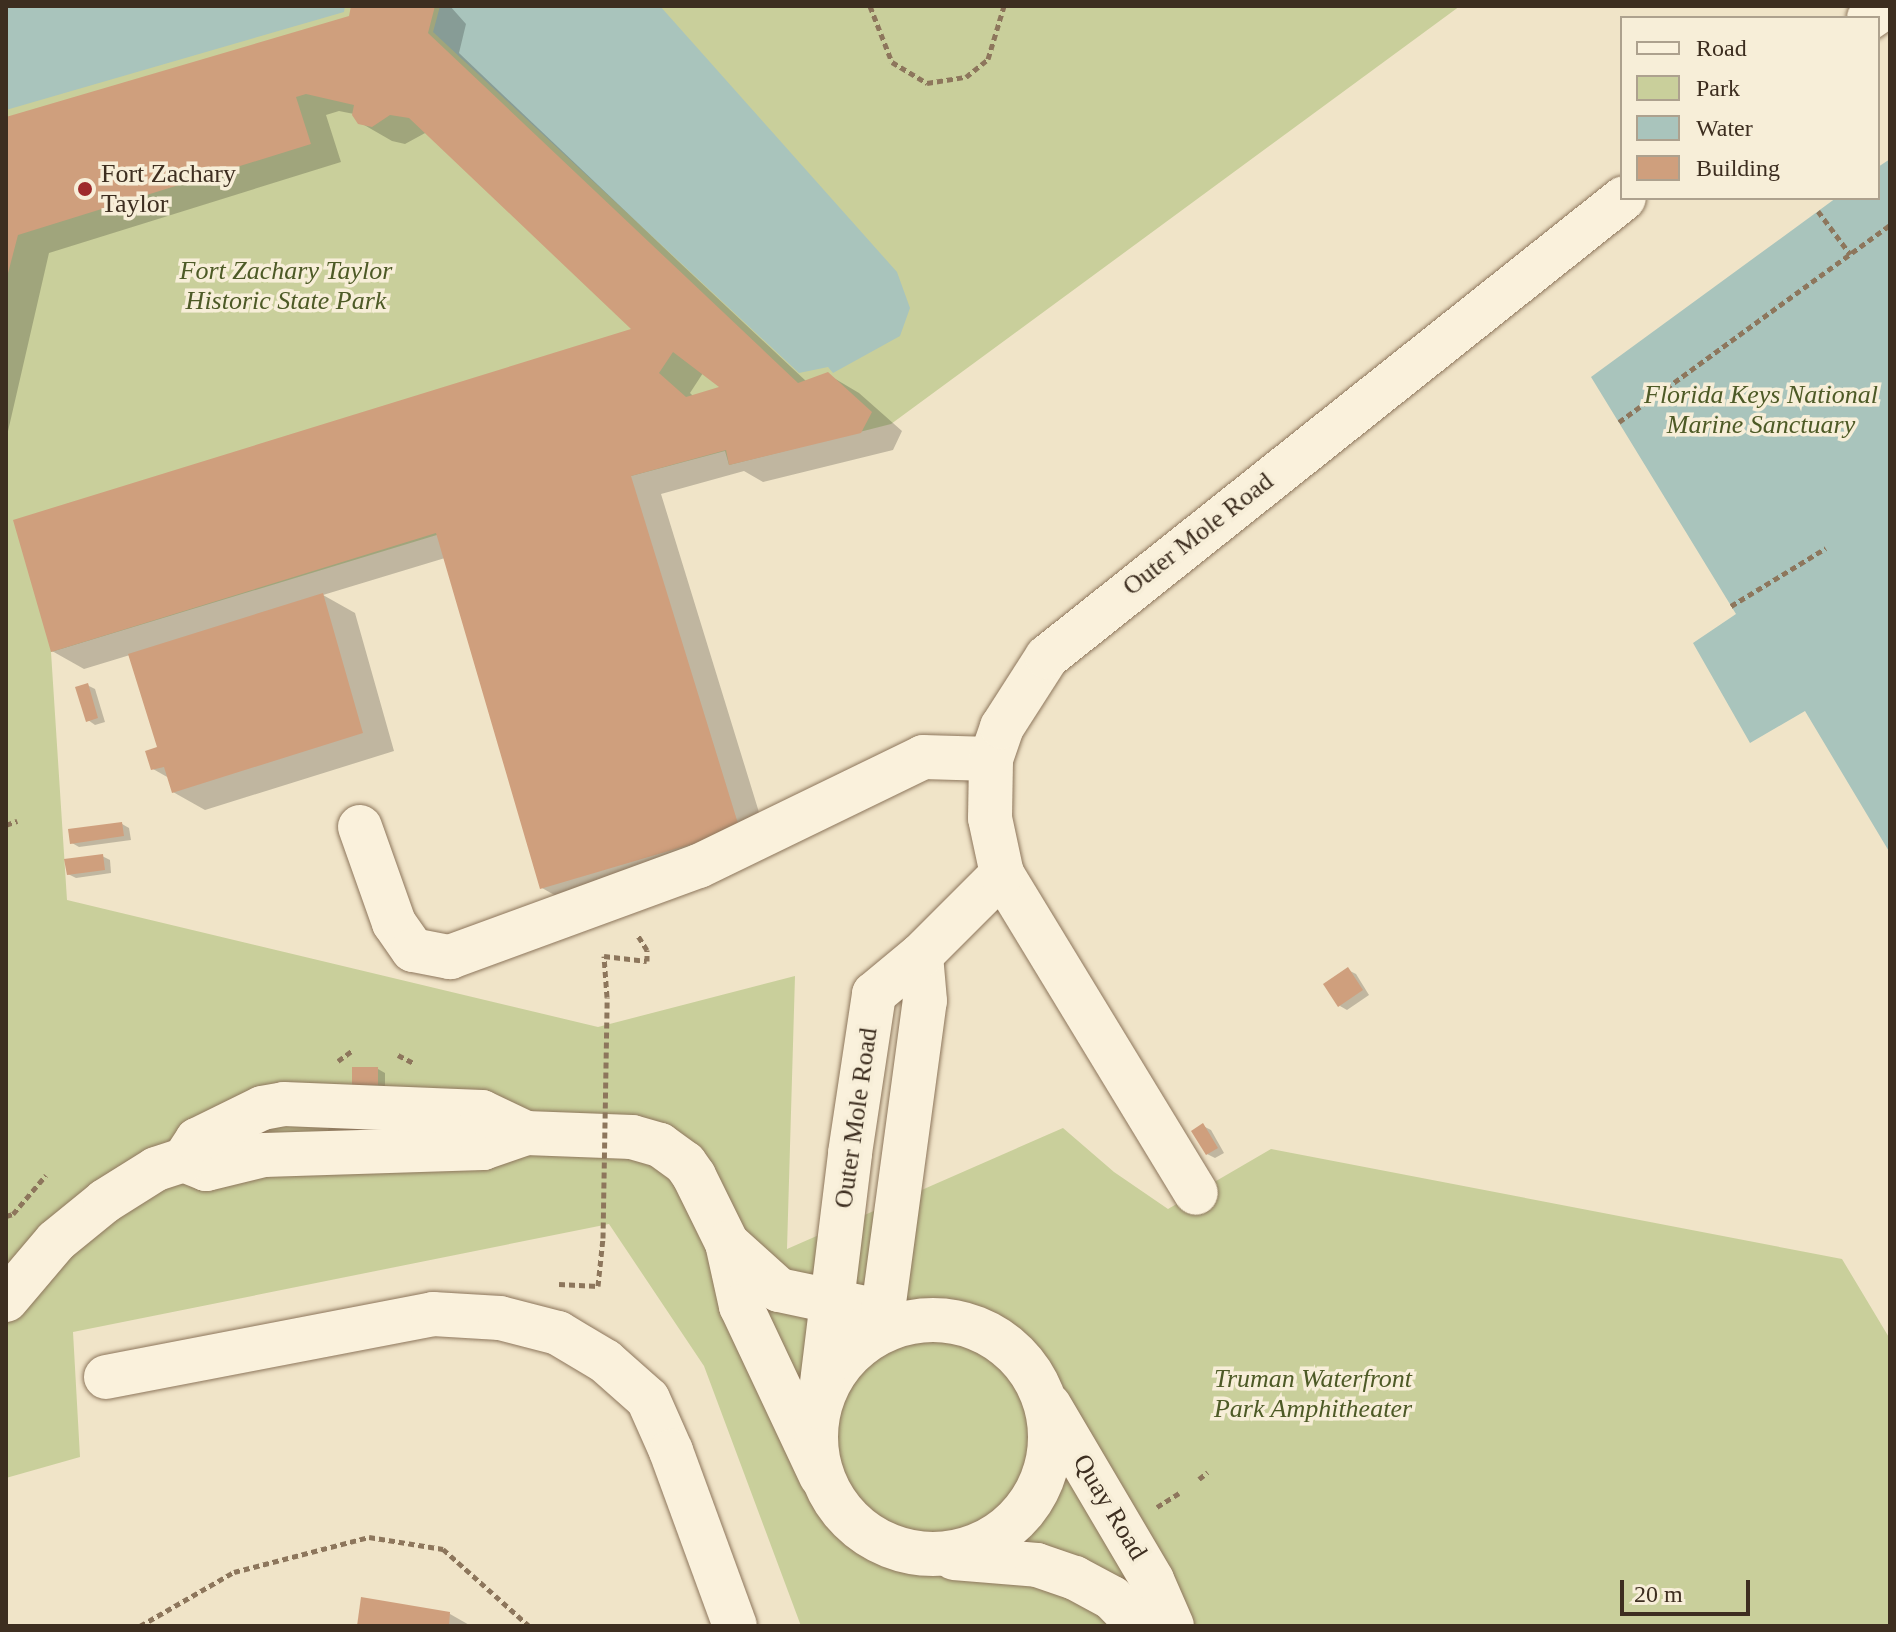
<!DOCTYPE html>
<style>
body{margin:0}
#map{position:relative;width:1896px;height:1632px;overflow:hidden;background:#f0e4c8;font-family:Georgia,serif}
div>[style]{position:absolute}
.green>*{inset:0;background:#c9cf9b}
.water>*{inset:0;background:#a9c4bc}
.shadow>*{inset:0;background:#0003}
.building>*{inset:0;background:#cf9f7d}
.path>*{height:5px;margin-top:-2.5px;transform-origin:0;background:repeating-linear-gradient(90deg,#8d765c 0 6px,transparent 0 10px)}
.roads{filter:drop-shadow(0 0 2px #8d765c) drop-shadow(0 0 2px #8d765c)}
.minor>*{height:44px;margin:-22px;padding:0 22px;transform-origin:22px;border-radius:22px;background:#faf1dc}
.minor>.ring{margin:-22px;padding:0;box-sizing:content-box;background:none;border:44px solid #faf1dc;border-radius:50%}
.path-bridge>*{height:5px;margin-top:-2.5px;transform-origin:0;background:repeating-linear-gradient(90deg,#8d765c 0 6px,transparent 0 10px)}
.dots>*{width:22px;height:22px;translate:-50% -50%;box-sizing:border-box;border:4px solid #f7eed8;border-radius:50%}
span{translate:-50% -50%;white-space:nowrap;text-align:center;line-height:1.15;-webkit-text-stroke:7px #f7eed8;paint-order:stroke}
.poi-label{font-size:26px;color:#3d2e20}
.left{translate:0 -50%;text-align:left}
.park-label{font-size:26px;color:#4d5a26;font-style:italic}
.street-label{font-size:26px;color:#3d2e20}
.frame{position:absolute;inset:0;border:8px solid #3d2e20;pointer-events:none}
.legend{position:absolute;left:1620px;top:16px;width:260px;height:184px;box-sizing:border-box;background:#f7eed8;border:2px solid #ada18e;margin:0;padding:10px 14px;list-style:none;font-size:24px;color:#3d2e20}
.legend li{display:flex;align-items:center;gap:16px;height:40px}
.legend b{width:40px;border:2px solid #ada18e}
.scale{position:absolute;left:1620px;top:1580px;width:130px;height:36px;box-sizing:border-box;border:4px solid #3d2e20;border-top:0;padding-left:10px;font-size:24px;line-height:28px;white-space:nowrap;color:#3d2e20;-webkit-text-stroke:6px #f7eed8;paint-order:stroke}
</style>
<div id="map">
<div class="green">
<div style="clip-path:polygon(6px 6px,1460px 6px,891px 424px,729px 465px,725px 451px,631px 476px,51px 652px,67px 900px,598px 1027px,795px 976px,787px 1249px,1063px 1128px,1114px 1172px,1168px 1209px,1271px 1149px,1842px 1259px,1890px 1339px,1890px 1626px,801px 1626px,704px 1366px,609px 1224px,73px 1332px,80px 1457px,6px 1478px)"></div>
</div>
<div class="water">
<div style="clip-path:polygon(6px 6px,345px 6px,344px 12px,6px 110px)"></div>
<div style="clip-path:polygon(440px 6px,660px 6px,897px 272px,910px 308px,900px 336px,833px 373px,828px 367px,799px 373px,433px 32px)"></div>
<div style="clip-path:polygon(1890px 159px,1890px 853px,1805px 711px,1750px 743px,1693px 643px,1736px 614px,1591px 377px,1836px 198px,1878px 198px,1878px 167px)"></div>
</div>
<div class="shadow">
<div style="clip-path:polygon(evenodd,353px 6px,450px 6px,466px 24px,459px 53px,678px 261px,807px 382px,827px 374px,859px 393px,902px 431px,893px 450px,763px 482px,744px 471px,661px 494px,770px 848px,574px 906px,542px 888px,445px 558px,323px 595px,355px 613px,394px 751px,205px 810px,173px 792px,169px 778px,153px 769px,160px 748px,130px 655px,84px 669px,52px 651px,634px 330px,427px 132px,405px 144px,392px 141px,359px 122px,354px 114px,339px 111px,326px 115px,341px 162px,49px 253px,6px 440px,6px 120px,351px 18px,353px 6px,703px 373px,723px 388px,694px 397px,690px 393px,703px 373px)"></div>
<div style="clip-path:polygon(87px 685px,95px 689px,105px 722px,95px 725px,88px 720px)"></div>
<div style="clip-path:polygon(122px 824px,129px 828px,131px 840px,79px 847px,72px 843px)"></div>
<div style="clip-path:polygon(102px 856px,110px 860px,111px 873px,76px 878px,68px 874px)"></div>
<div style="clip-path:polygon(1348px 970px,1356px 974px,1369px 995px,1347px 1010px,1340px 1006px)"></div>
<div style="clip-path:polygon(378px 1069px,385px 1073px,385px 1088px,361px 1088px,354px 1084px)"></div>
<div style="clip-path:polygon(329px 1118px,392px 1119px,399px 1144px,328px 1138px)"></div>
<div style="clip-path:polygon(1203px 1126px,1211px 1130px,1224px 1153px,1215px 1158px,1207px 1154px)"></div>
<div style="clip-path:polygon(450px 1614px,471px 1626px,359px 1626px)"></div>
</div>
<div class="building">
<div style="clip-path:polygon(evenodd,351px 6px,435px 6px,428px 33px,798px 383px,828px 372px,872px 412px,861px 433px,729px 465px,726px 450px,631px 476px,740px 830px,540px 889px,436px 533px,51px 652px,13px 520px,631px 329px,409px 118px,390px 115px,372px 127px,358px 124px,352px 115px,354px 105px,306px 94px,296px 97px,311px 144px,18px 235px,6px 281px,6px 117px,349px 16px,351px 6px,673px 352px,719px 387px,686px 397px,659px 373px,673px 352px)"></div>
<div style="clip-path:polygon(323px 593px,363px 733px,172px 793px,164px 767px,151px 770px,145px 751px,157px 747px,128px 654px)"></div>
<div style="clip-path:polygon(88px 683px,98px 718px,86px 722px,75px 687px)"></div>
<div style="clip-path:polygon(122px 822px,124px 836px,70px 844px,68px 829px)"></div>
<div style="clip-path:polygon(103px 854px,105px 870px,67px 875px,64px 859px)"></div>
<div style="clip-path:polygon(1348px 967px,1363px 990px,1338px 1007px,1323px 984px)"></div>
<div style="clip-path:polygon(352px 1067px,378px 1067px,378px 1085px,352px 1085px)"></div>
<div style="clip-path:polygon(1203px 1123px,1218px 1148px,1206px 1155px,1191px 1131px)"></div>
<div style="clip-path:polygon(361px 1597px,450px 1612px,449px 1626px,357px 1626px)"></div>
</div>
<div class="path">
<div style="left:870px;top:6px;width:60px;rotate:68.6deg"></div>
<div style="left:892px;top:62px;width:41px;rotate:31deg"></div>
<div style="left:927px;top:83px;width:39px;rotate:-9deg"></div>
<div style="left:966px;top:77px;width:28px;rotate:-39deg"></div>
<div style="left:988px;top:59px;width:55px;rotate:-73.2deg"></div>
<div style="left:1818px;top:211px;width:54px;rotate:53.3deg"></div>
<div style="left:1650px;top:400px;width:297px;rotate:-36.1deg"></div>
<div style="left:1619px;top:422px;width:39px;rotate:-36deg"></div>
<div style="left:1731px;top:606px;width:111px;rotate:-31.4deg"></div>
<div style="left:6px;top:825px;width:12px;rotate:-20deg"></div>
<div style="left:607px;top:997px;width:41px;rotate:-94.2deg"></div>
<div style="left:604px;top:956px;width:43px;rotate:6.6deg"></div>
<div style="left:647px;top:961px;width:11px;rotate:-90deg"></div>
<div style="left:647px;top:950px;width:19px;rotate:-122deg"></div>
<div style="left:398px;top:1055px;width:18px;rotate:27deg"></div>
<div style="left:338px;top:1061px;width:19px;rotate:-36deg"></div>
<div style="left:6px;top:1216px;width:7px;rotate:-16deg"></div>
<div style="left:13px;top:1214px;width:51px;rotate:-49.8deg"></div>
<div style="left:559px;top:1284px;width:39px;rotate:3deg"></div>
<div style="left:598px;top:1286px;width:48px;rotate:-84.1deg"></div>
<div style="left:1199px;top:1479px;width:11px;rotate:-38deg"></div>
<div style="left:1157px;top:1507px;width:26px;rotate:-32deg"></div>
<div style="left:140px;top:1626px;width:108px;rotate:-29.9deg"></div>
<div style="left:234px;top:1572px;width:139px;rotate:-14.5deg"></div>
<div style="left:369px;top:1537px;width:75px;rotate:9.2deg"></div>
<div style="left:443px;top:1549px;width:115px;rotate:41.8deg"></div>
</div>
<div class="roads">
<div class="minor">
<div style="left:1869px;top:18px;width:21px;rotate:-35deg"></div>
<div style="left:360px;top:827px;width:102px;rotate:70.5deg"></div>
<div style="left:394px;top:923px;width:33px;rotate:55deg"></div>
<div style="left:413px;top:950px;width:38px;rotate:11deg"></div>
<div style="left:450px;top:957px;width:265px;rotate:-20.1deg"></div>
<div style="left:699px;top:866px;width:249px;rotate:-25.9deg"></div>
<div style="left:923px;top:757px;width:68px;rotate:1.7deg"></div>
<div style="left:1002px;top:874px;width:373px;rotate:58.7deg"></div>
<div style="left:184px;top:1160px;width:24px;rotate:22deg"></div>
<div style="left:206px;top:1169px;width:60px;rotate:-13.6deg"></div>
<div style="left:264px;top:1155px;width:219px;rotate:-1.8deg"></div>
<div style="left:483px;top:1148px;width:46px;rotate:-19.2deg"></div>
<div style="left:526px;top:1133px;width:106px;rotate:2.2deg"></div>
<div style="left:632px;top:1137px;width:29px;rotate:16deg"></div>
<div style="left:660px;top:1145px;width:31px;rotate:36deg"></div>
<div style="left:685px;top:1163px;width:16px;rotate:55deg"></div>
<div style="left:694px;top:1176px;width:75px;rotate:63.8deg"></div>
<div style="left:727px;top:1243px;width:65px;rotate:77.5deg"></div>
<div style="left:741px;top:1306px;width:188px;rotate:64.8deg"></div>
<div style="left:727px;top:1243px;width:70px;rotate:42.1deg"></div>
<div style="left:779px;top:1290px;width:83px;rotate:11.9deg"></div>
<div style="left:6px;top:1300px;width:77px;rotate:-49.7deg"></div>
<div style="left:56px;top:1241px;width:63px;rotate:-39.2deg"></div>
<div style="left:105px;top:1201px;width:60px;rotate:-32.1deg"></div>
<div style="left:156px;top:1169px;width:29px;rotate:-18deg"></div>
<div style="left:184px;top:1160px;width:24px;rotate:-57deg"></div>
<div style="left:197px;top:1140px;width:72px;rotate:-26.2deg"></div>
<div style="left:262px;top:1108px;width:22px;rotate:-10deg"></div>
<div style="left:284px;top:1104px;width:198px;rotate:2.3deg"></div>
<div style="left:482px;top:1112px;width:49px;rotate:25.5deg"></div>
<div style="left:883px;top:1310px;width:312px;rotate:-82.3deg"></div>
<div style="left:925px;top:1001px;width:46px;rotate:-95deg"></div>
<div class="ring" style="left:816px;top:1320px;width:190px;height:190px"></div>
<div style="left:106px;top:1377px;width:333px;rotate:-10.9deg"></div>
<div style="left:433px;top:1314px;width:67px;rotate:3.4deg"></div>
<div style="left:500px;top:1318px;width:60px;rotate:14.5deg"></div>
<div style="left:558px;top:1333px;width:55px;rotate:30.8deg"></div>
<div style="left:605px;top:1361px;width:57px;rotate:41.5deg"></div>
<div style="left:648px;top:1399px;width:57px;rotate:66.1deg"></div>
<div style="left:671px;top:1451px;width:186px;rotate:69.9deg"></div>
<div style="left:1049px;top:1405px;width:203px;rotate:59.5deg"></div>
<div style="left:1152px;top:1580px;width:50px;rotate:66.5deg"></div>
<div style="left:819px;top:1407px;width:256px;rotate:-83deg"></div>
<div style="left:850px;top:1153px;width:161px;rotate:-81.4deg"></div>
<div style="left:874px;top:994px;width:61px;rotate:-39.7deg"></div>
<div style="left:921px;top:955px;width:115px;rotate:-45deg"></div>
<div style="left:1002px;top:874px;width:57px;rotate:-102.1deg"></div>
<div style="left:990px;top:818px;width:59px;rotate:-89deg"></div>
<div style="left:991px;top:759px;width:34px;rotate:-71deg"></div>
<div style="left:1002px;top:727px;width:83px;rotate:-57.3deg"></div>
<div style="left:1047px;top:657px;width:737px;rotate:-38.5deg"></div>
<div style="left:954px;top:1558px;width:83px;rotate:4.8deg"></div>
<div style="left:1037px;top:1565px;width:40px;rotate:18.9deg"></div>
<div style="left:1075px;top:1578px;width:42px;rotate:28.4deg"></div>
<div style="left:1112px;top:1598px;width:39px;rotate:46deg"></div>
</div>
</div>
<div class="path-bridge">
<div style="left:603px;top:1238px;width:241px;rotate:-89deg"></div>
</div>
<div class="dots">
<div style="left:85px;top:189px;background:#9e2a2b"></div>
</div>
<div class="poi-label">
<span class="left" style="left:101px;top:189px">Fort Zachary<br>Taylor</span>
</div>
<div class="park-label">
<span style="left:286px;top:286px">Fort Zachary Taylor<br>Historic State Park</span>
<span style="left:1761px;top:410px">Florida Keys National<br>Marine Sanctuary</span>
<span style="left:1313px;top:1394px">Truman Waterfront<br>Park Amphitheater</span>
</div>
<div class="street-label">
<span style="left:1198px;top:534px;rotate:-38deg">Outer Mole Road</span>
<span style="left:856px;top:1118px;rotate:-82deg">Outer Mole Road</span>
<span style="left:1110px;top:1507px;rotate:59deg">Quay Road</span>
</div>
<div class="frame"></div>
<ul class="legend">
<li><b style="height:10px;background:#faf1dc"></b>Road</li>
<li><b style="height:22px;background:#c9cf9b"></b>Park</li>
<li><b style="height:22px;background:#a9c4bc"></b>Water</li>
<li><b style="height:22px;background:#cf9f7d"></b>Building</li>
</ul>
<div class="scale">20 m</div>
</div>
